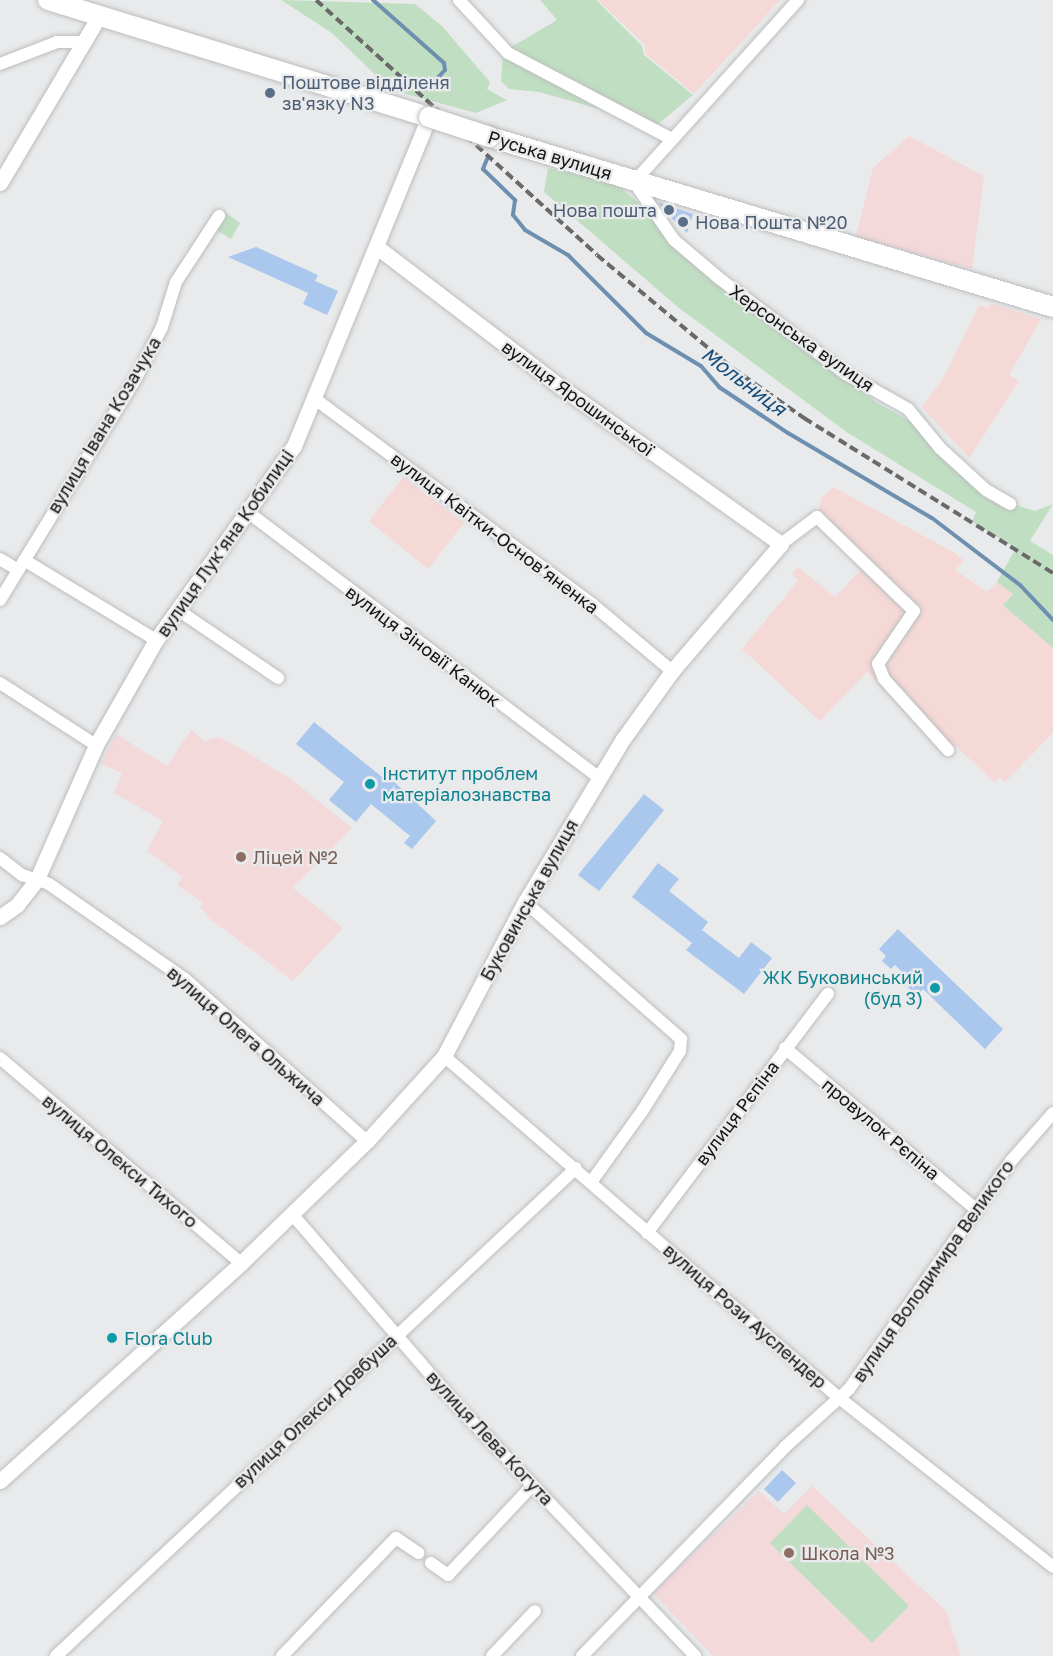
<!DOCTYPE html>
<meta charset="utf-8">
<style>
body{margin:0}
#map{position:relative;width:1053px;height:1656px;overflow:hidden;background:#e9eaeb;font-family:"Golos Text",sans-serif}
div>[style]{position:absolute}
.industrial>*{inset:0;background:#f4d9d6}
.education>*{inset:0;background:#f3d9da}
.green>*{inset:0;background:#c0dfc2}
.stream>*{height:4px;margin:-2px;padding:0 2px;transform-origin:2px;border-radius:2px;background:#6d8fb0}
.building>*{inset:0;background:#aac7ed}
.roads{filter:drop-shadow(0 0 2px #bcbdbf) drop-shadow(0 0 2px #bcbdbf)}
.minor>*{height:12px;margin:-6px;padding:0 6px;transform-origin:6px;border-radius:6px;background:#fff}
.tertiary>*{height:15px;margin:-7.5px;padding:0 7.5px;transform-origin:7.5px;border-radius:7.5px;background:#fff}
.primary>*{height:20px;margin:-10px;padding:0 10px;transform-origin:10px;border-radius:10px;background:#fff}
.rail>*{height:4px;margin-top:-2px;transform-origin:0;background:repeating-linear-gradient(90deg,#69696a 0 9px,transparent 0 13.5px)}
.bridges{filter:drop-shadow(0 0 2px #bcbdbf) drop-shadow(0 0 2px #bcbdbf)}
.primary-bridge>*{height:20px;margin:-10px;padding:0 10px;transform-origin:10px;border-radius:10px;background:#fff}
.dots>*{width:16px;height:16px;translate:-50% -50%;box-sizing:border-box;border:3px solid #e9eaeb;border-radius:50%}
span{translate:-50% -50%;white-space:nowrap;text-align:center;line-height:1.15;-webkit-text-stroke:4.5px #e9eaeb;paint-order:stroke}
.service-label{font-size:18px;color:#4e5e75}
.left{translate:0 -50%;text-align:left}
.right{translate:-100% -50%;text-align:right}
.street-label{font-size:18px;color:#141415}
.culture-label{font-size:18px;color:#0d838f}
.education-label{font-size:18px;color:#785e54}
.water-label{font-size:20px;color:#164c79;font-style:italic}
</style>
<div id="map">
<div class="industrial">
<div style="clip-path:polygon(598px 0,780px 0,694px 94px,646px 54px,645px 45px)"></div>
<div style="clip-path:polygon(990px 303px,1041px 319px,1009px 375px,1019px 381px,969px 458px,922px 407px,945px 375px,979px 305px,988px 308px)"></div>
<div style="clip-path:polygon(403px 477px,464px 523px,428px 569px,369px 521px)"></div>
<div style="clip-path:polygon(833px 487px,955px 553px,964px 561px,955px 570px,987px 592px,997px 582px,1013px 594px,1003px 605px,1053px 648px,1053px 733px,1005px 782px,999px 777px,995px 783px,955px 745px,944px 754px,867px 672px,820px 721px,742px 649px,798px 581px,792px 573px,798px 567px,835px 597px,866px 564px,817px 518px,821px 498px)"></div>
</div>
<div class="education">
<div style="clip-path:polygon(909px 136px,984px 176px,972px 269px,856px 237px,873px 168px)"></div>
<div style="clip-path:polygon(191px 730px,205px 741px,219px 737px,245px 751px,291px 779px,352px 828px,293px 888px,343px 928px,293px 981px,210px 919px,200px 907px,203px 903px,177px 885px,183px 877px,147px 851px,163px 821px,114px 793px,122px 773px,101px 764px,116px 734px,167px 766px)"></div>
<div style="clip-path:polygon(812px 1486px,946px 1611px,961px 1656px,713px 1656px,653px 1593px,759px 1491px,784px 1514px)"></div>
</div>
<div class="green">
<div style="clip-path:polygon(281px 0,415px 4px,442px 26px,490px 82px,487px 89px,507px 100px,476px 113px,391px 90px,332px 33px)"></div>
<div style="clip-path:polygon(540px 0,596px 0,642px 46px,644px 55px,693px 95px,657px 125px,539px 92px,509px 89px,501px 81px,503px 52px,557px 20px)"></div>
<div style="clip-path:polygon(548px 168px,616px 184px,640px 204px,677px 250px,876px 402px,913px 423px,1010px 503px,1035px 511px,1053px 504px,1030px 541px,1053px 555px,1053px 648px,1003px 605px,1013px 594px,997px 582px,1016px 548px,972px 522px,976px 512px,848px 433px,679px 308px,544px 192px)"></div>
<div style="clip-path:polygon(223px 211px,240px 223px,231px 239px,216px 230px)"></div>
<div style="clip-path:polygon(807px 1505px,909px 1606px,872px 1643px,770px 1543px)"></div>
</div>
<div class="stream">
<div style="left:373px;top:0;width:95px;rotate:41.6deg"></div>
<div style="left:444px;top:63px;width:7px;rotate:82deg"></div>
<div style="left:445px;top:70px;width:22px;rotate:133deg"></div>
<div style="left:487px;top:159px;width:11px;rotate:112deg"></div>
<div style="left:483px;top:169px;width:45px;rotate:44.1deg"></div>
<div style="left:515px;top:200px;width:15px;rotate:98deg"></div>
<div style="left:513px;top:215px;width:19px;rotate:51deg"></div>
<div style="left:525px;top:230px;width:50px;rotate:30.2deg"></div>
<div style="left:568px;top:255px;width:110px;rotate:45deg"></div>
<div style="left:646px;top:333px;width:64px;rotate:31deg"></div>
<div style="left:701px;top:366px;width:28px;rotate:49deg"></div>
<div style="left:719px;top:387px;width:83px;rotate:33.7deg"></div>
<div style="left:788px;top:433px;width:167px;rotate:30.6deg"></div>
<div style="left:932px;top:518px;width:111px;rotate:37.3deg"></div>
<div style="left:1020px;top:585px;width:48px;rotate:46.7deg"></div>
</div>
<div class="building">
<div style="clip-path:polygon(658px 202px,693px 214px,687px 233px,664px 211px)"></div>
<div style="clip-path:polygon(256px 247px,318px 275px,315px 281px,338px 291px,327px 315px,303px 304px,308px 293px,228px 257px)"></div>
<div style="clip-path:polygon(314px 722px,387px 781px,390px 778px,436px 821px,412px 849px,404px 843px,410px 836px,371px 804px,356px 822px,329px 800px,344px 782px,296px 744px)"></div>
<div style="clip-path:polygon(644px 794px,664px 810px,599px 891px,578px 875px)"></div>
<div style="clip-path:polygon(658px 863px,679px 879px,669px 891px,708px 922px,702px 930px,739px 958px,751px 942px,772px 958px,744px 994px,686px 950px,692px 943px,632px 897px)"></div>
<div style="clip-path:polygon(898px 929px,1003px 1029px,985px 1049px,923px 989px,917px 996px,908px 987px,913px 982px,895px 965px,891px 969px,882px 961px,886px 956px,879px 949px)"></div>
<div style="clip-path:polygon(782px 1470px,796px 1483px,778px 1502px,764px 1489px)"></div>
</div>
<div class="roads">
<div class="minor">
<div style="left:459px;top:0;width:72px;rotate:47.2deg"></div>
<div style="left:508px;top:53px;width:183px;rotate:27.7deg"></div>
<div style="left:798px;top:0;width:245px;rotate:132deg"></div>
<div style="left:634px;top:182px;width:70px;rotate:55.4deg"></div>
<div style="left:674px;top:240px;width:60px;rotate:40.3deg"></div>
<div style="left:720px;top:279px;width:158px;rotate:37deg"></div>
<div style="left:846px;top:374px;width:71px;rotate:29.4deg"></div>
<div style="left:908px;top:409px;width:50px;rotate:50.6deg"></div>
<div style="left:940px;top:448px;width:62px;rotate:42.4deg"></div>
<div style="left:986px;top:490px;width:28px;rotate:30deg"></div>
<div style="left:0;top:64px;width:61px;rotate:-21.1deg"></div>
<div style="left:57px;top:42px;width:26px"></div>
<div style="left:315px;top:399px;width:345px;rotate:36.5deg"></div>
<div style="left:592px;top:604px;width:104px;rotate:39.9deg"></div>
<div style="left:249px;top:513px;width:438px;rotate:37.1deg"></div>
<div style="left:781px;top:544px;width:45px;rotate:-36.9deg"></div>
<div style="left:817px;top:517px;width:135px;rotate:44.1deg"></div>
<div style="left:914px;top:611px;width:64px;rotate:124.2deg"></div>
<div style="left:878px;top:664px;width:16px;rotate:68deg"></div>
<div style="left:884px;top:679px;width:96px;rotate:48deg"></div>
<div style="left:0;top:559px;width:21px;rotate:31deg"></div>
<div style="left:24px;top:560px;width:154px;rotate:31.2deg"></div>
<div style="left:0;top:600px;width:258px;rotate:-58.5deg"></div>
<div style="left:135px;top:380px;width:59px;rotate:-63deg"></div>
<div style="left:162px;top:327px;width:47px;rotate:-72.7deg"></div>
<div style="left:176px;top:282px;width:79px;rotate:-56.9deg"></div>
<div style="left:178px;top:610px;width:121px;rotate:34.2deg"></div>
<div style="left:0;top:683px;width:114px;rotate:32.9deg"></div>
<div style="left:0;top:858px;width:28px;rotate:38deg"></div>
<div style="left:22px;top:875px;width:28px;rotate:18deg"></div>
<div style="left:49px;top:884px;width:167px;rotate:35deg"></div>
<div style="left:186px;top:980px;width:242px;rotate:41.7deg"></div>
<div style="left:525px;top:902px;width:208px;rotate:41.3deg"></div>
<div style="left:681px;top:1039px;width:12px;rotate:95deg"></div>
<div style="left:680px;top:1051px;width:70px;rotate:122.1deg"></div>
<div style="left:643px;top:1110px;width:89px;rotate:125.8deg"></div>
<div style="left:785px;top:1048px;width:251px;rotate:40.2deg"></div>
<div style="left:444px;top:1056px;width:521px;rotate:40.88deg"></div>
<div style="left:838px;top:1397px;width:274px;rotate:38.3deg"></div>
<div style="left:0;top:1058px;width:316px;rotate:40.4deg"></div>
<div style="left:292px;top:1214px;width:262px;rotate:49.2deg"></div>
<div style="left:463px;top:1412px;width:337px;rotate:46.4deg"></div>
<div style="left:647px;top:1233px;width:300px;rotate:-52.9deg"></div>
<div style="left:431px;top:1563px;width:21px;rotate:35deg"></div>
<div style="left:448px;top:1575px;width:122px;rotate:-46.7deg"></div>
<div style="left:56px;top:1656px;width:713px;rotate:-43.18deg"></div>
<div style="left:282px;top:1656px;width:164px;rotate:-46deg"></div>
<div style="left:396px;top:1538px;width:27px;rotate:34deg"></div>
<div style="left:492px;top:1656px;width:62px;rotate:-46.3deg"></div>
<div style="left:582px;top:1656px;width:291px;rotate:-45.8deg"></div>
<div style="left:785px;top:1447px;width:86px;rotate:-42.2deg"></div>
<div style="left:849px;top:1389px;width:280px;rotate:-54.6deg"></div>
<div style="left:1011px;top:1161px;width:64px;rotate:-48.8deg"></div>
</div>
<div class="tertiary">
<div style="left:0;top:183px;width:194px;rotate:-59.3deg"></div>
<div style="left:0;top:917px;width:21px;rotate:-35deg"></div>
<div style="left:17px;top:905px;width:33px;rotate:-52deg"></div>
<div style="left:37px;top:879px;width:146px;rotate:-66.2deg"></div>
<div style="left:96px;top:745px;width:121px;rotate:-60.3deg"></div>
<div style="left:156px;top:640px;width:238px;rotate:-54.6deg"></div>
<div style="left:294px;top:446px;width:356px;rotate:-67.7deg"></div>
<div style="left:0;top:1481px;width:325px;rotate:-42.1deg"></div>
<div style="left:241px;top:1263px;width:175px;rotate:-44.1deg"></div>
<div style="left:367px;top:1141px;width:115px;rotate:-47.8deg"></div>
<div style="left:444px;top:1056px;width:174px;rotate:-62.3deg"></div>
<div style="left:525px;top:902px;width:190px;rotate:-59deg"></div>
<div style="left:623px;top:739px;width:84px;rotate:-54.2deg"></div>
<div style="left:672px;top:671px;width:167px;rotate:-49.4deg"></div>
<div style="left:781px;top:544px;width:274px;rotate:-144.5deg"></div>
<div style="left:558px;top:385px;width:226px;rotate:-142.7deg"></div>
</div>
<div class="primary">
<div style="left:48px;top:0;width:399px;rotate:17.1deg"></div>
<div style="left:490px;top:137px;width:588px;rotate:16.8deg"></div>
</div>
</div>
<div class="rail">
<div style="left:316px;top:0;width:379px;rotate:42.2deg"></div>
<div style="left:597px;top:255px;width:176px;rotate:39.9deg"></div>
<div style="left:732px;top:368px;width:88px;rotate:34.8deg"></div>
<div style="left:804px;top:418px;width:293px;rotate:31.9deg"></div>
</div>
<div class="bridges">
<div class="primary-bridge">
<div style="left:429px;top:117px;width:64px;rotate:18.2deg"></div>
</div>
</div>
<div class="dots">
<div style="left:270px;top:93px;background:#5c6f8a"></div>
<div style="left:669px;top:210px;background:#5c6f8a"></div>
<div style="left:683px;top:222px;background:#5c6f8a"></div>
<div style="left:370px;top:784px;background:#0f9aa8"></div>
<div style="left:241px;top:857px;background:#8d6e63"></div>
<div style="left:935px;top:988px;background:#0f9aa8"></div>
<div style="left:112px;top:1338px;background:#0f9aa8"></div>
<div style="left:789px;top:1553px;background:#8d6e63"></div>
</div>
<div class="service-label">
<span class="left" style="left:282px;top:93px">Поштове відділеня<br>зв'язку N3</span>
<span class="right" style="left:657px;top:210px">Нова пошта</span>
<span class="left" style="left:695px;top:222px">Нова Пошта №20</span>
</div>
<div class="street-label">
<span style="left:550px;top:155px;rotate:17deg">Руська вулиця</span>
<span style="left:802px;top:338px;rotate:35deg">Херсонська вулиця</span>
<span style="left:578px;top:398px;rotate:36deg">вулиця Ярошинської</span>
<span style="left:104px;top:425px;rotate:-59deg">вулиця Івана Козачука</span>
<span style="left:495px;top:533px;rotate:37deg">вулиця Квітки-Основʼяненка</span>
<span style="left:225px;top:543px;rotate:-55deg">вулиця Лукʼяна Кобилиці</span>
<span style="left:423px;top:646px;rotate:37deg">вулиця Зіновії Канюк</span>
<span style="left:529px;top:900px;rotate:-61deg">Буковинська вулиця</span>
<span style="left:246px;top:1036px;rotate:41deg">вулиця Олега Ольжича</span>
<span style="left:737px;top:1113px;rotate:-53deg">вулиця Рєпіна</span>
<span style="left:881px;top:1129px;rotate:40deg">провулок Рєпіна</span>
<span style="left:120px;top:1161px;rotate:40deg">вулиця Олекси Тихого</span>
<span style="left:933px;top:1271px;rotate:-55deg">вулиця Володимира Великого</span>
<span style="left:745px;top:1316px;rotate:41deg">вулиця Рози Ауслендер</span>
<span style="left:315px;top:1411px;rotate:-43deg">вулиця Олекси Довбуша</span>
<span style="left:490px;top:1438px;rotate:47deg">вулиця Лева Когута</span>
</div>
<div class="culture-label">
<span class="left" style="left:382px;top:784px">Інститут проблем<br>матеріалознавства</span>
<span class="right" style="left:923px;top:988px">ЖК Буковинський<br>(буд 3)</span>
<span class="left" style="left:124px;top:1338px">Flora Club</span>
</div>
<div class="education-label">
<span class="left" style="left:253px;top:857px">Ліцей №2</span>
<span class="left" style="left:801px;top:1553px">Школа №3</span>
</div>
<div class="water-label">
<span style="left:744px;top:381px;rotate:37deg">Мольниця</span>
</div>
</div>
